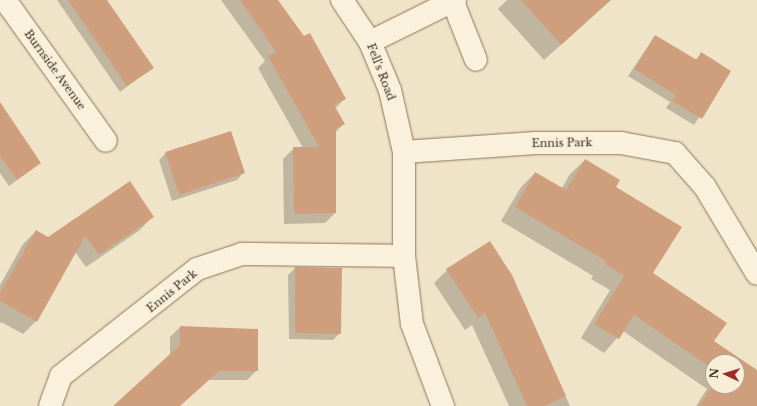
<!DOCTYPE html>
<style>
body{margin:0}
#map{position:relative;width:757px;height:406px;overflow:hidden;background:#f0e4c8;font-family:"Libre Baskerville",serif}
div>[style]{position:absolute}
.shadow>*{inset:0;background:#0003}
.building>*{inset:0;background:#cf9f7d}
.roads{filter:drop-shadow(0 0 1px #8d765c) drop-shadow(0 0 1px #8d765c)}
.minor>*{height:22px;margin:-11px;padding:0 11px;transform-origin:11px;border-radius:11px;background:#faf1dc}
span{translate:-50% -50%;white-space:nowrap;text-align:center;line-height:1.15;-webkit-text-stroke:3.5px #f7eed8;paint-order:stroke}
.street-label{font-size:11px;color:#3d2e20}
.north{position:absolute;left:705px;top:354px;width:40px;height:40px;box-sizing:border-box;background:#f7eed8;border:1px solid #ada18e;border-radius:50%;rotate:274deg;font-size:11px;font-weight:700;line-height:16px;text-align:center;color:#3d2e20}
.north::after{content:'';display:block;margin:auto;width:14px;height:18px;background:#9e2a2b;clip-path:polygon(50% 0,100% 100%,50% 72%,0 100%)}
</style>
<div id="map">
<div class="shadow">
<div style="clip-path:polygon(57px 0,106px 0,152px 68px,120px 92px)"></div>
<div style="clip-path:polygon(221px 0,277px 0,345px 98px,335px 109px,343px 124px,335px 133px,335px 213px,325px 223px,284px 224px,283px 159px,294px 148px,303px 148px,258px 68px,265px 61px)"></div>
<div style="clip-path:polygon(507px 0,595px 0,585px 23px,544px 60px,498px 9px)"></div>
<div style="clip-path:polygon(655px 36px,695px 60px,701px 54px,730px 71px,694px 125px,666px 108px,670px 102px,628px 76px)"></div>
<div style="clip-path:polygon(0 125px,40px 163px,9px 186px,0 173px)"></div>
<div style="clip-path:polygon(166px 153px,243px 173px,237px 180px,172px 201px,159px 160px)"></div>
<div style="clip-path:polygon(evenodd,585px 160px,615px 187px,652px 273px,713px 341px,757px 371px,757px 406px,696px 406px,707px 389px,623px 331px,604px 353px,581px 338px,610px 290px,591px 279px,593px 276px,501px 221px,521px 187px,535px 173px,562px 188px,570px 174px,585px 160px,713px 362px,737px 362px,737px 386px,713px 386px,713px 362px)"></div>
<div style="clip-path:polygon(152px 217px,140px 230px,86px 267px,75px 252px,36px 321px,23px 334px,1px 322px,0 324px,0 285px,23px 244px,36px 231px,48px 238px)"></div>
<div style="clip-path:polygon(489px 242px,511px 275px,570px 406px,509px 406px,472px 325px,465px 330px,434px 283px,447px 270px)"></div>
<div style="clip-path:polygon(295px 268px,340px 333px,333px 340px,289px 339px,288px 275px)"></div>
<div style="clip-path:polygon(180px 327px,257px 370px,247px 380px,208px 380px,179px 406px,115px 406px,170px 355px,170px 337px)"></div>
</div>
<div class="building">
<div style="clip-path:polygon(68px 0,107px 0,154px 68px,127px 86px)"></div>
<div style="clip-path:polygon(240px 0,278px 0,304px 36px,310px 33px,346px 99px,334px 105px,345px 124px,336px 129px,336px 213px,294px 214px,293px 147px,319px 147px,268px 56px,276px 52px)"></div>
<div style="clip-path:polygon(521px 0,611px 0,561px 45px)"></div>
<div style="clip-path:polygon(655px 35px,697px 60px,701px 52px,731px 71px,702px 119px,672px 101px,676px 95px,634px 69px)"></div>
<div style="clip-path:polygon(0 102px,41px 163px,17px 180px,0 156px)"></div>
<div style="clip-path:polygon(231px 131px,245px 173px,179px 195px,165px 152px)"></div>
<div style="clip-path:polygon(585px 159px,620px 180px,616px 187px,682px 227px,653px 273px,727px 323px,714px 341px,757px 370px,757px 406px,699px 406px,713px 385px,737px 386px,737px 362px,713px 362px,713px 369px,634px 315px,619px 339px,594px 324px,624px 276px,605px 264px,606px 261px,515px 207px,535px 172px,566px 190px)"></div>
<div style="clip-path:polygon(130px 181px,154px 217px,99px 255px,85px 236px,37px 322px,0 301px,0 293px,36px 230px,48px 237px)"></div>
<div style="clip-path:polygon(490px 241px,512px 275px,566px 396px,545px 406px,527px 406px,485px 313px,478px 318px,446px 269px)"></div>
<div style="clip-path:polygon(295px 267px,342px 268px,341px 334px,295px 333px)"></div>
<div style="clip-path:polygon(180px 326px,258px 329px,258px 371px,219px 371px,180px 406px,113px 406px,180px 345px)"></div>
</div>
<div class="roads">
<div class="minor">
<div style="left:5px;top:0;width:173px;rotate:54.4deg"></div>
<div style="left:342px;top:0;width:50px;rotate:56.3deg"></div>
<div style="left:370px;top:42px;width:52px;rotate:67.4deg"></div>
<div style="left:390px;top:90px;width:64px;rotate:77.3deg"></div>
<div style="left:404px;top:152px;width:104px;rotate:90deg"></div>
<div style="left:404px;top:256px;width:68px;rotate:83.3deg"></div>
<div style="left:412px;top:324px;width:88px;rotate:69.3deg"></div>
<div style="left:453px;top:2px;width:62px;rotate:68.4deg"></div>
<div style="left:370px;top:42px;width:95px;rotate:-26.3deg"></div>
<div style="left:404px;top:152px;width:132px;rotate:-3.9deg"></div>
<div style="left:536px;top:143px;width:85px"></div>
<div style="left:621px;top:143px;width:55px;rotate:10.5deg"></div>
<div style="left:675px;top:153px;width:45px;rotate:48.6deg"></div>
<div style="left:705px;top:187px;width:101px;rotate:59.1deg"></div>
<div style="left:50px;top:406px;width:32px;rotate:-70deg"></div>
<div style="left:61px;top:376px;width:173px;rotate:-38.2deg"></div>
<div style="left:197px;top:269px;width:47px;rotate:-18.4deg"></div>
<div style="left:242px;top:254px;width:162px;rotate:0.7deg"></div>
</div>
</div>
<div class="street-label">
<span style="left:55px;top:70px;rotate:54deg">Burnside Avenue</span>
<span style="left:381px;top:72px;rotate:69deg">Fell's Road</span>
<span style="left:562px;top:143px;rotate:-1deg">Ennis Park</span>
<span style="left:172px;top:291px;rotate:-39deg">Ennis Park</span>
</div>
<div class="north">N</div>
</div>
